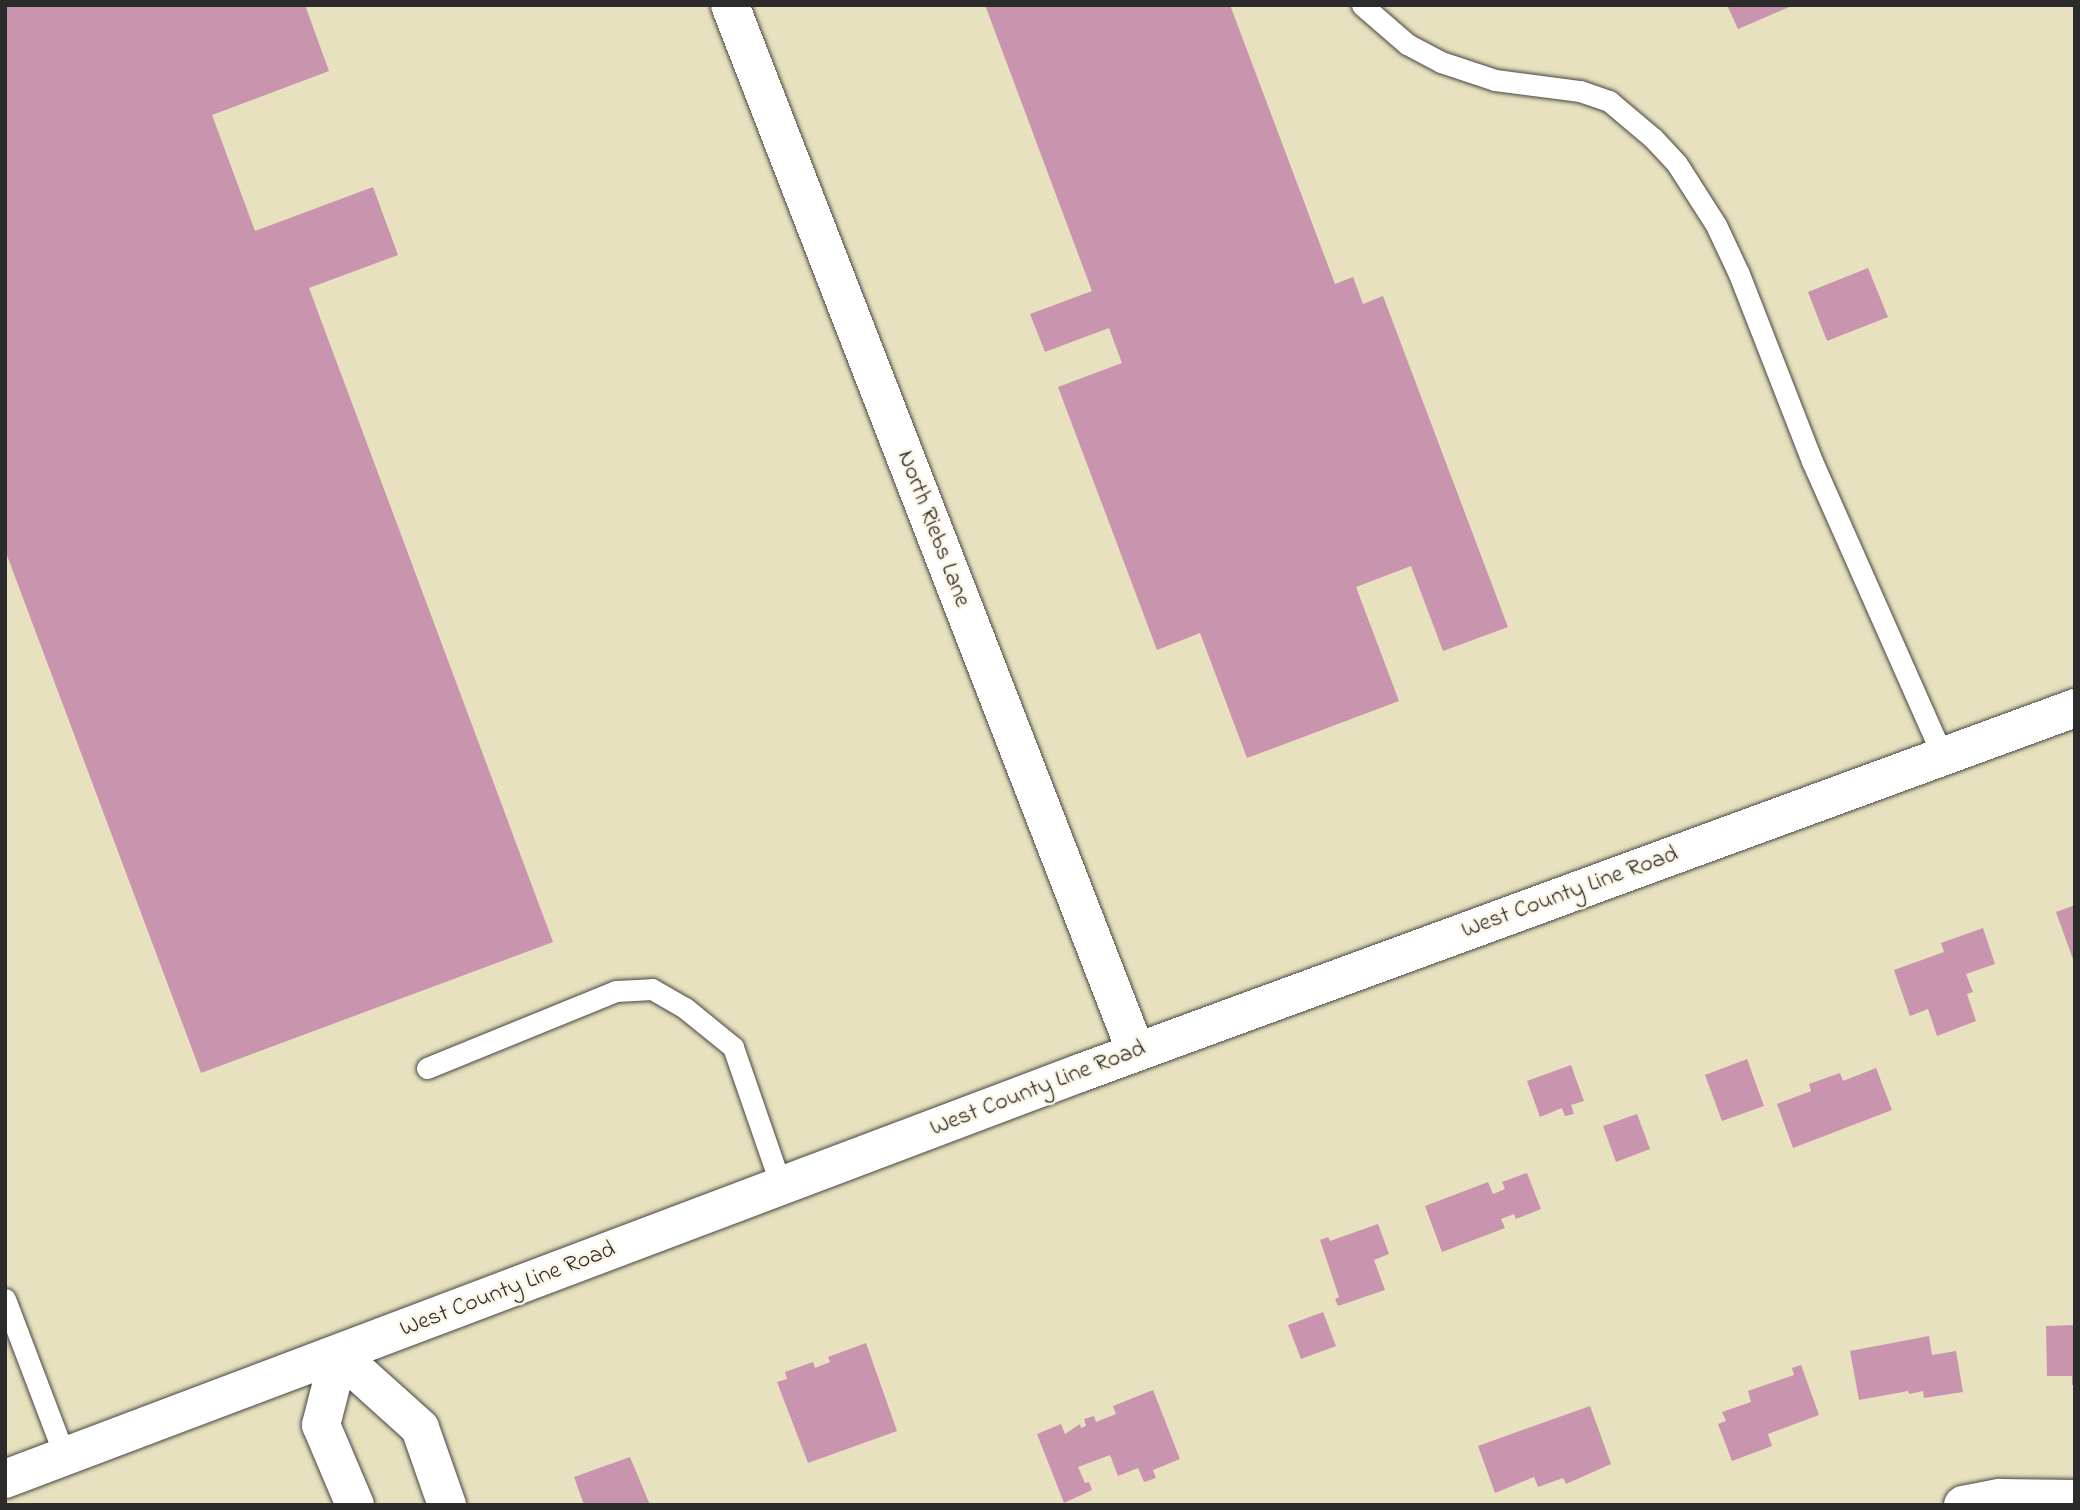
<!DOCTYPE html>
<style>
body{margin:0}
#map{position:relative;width:2080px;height:1510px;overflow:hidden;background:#e8e1bf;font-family:"Indie Flower",sans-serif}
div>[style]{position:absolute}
.building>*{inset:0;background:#c994ad}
.roads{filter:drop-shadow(0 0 2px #474641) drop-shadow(0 0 2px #474641)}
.service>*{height:21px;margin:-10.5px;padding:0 10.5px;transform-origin:10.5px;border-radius:10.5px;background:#fff}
.minor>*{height:38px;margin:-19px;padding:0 19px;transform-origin:19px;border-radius:19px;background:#fff}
.tertiary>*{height:38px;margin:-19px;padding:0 19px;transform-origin:19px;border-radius:19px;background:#fff}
span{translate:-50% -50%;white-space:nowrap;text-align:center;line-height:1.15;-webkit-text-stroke:5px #fcf5e5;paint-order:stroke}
.street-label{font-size:24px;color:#2b2b2b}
.frame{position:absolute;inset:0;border:7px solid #2b2b2b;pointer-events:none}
</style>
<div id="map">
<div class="building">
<div style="clip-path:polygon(5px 5px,305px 5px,329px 71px,212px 115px,255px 231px,373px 187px,398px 255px,309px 288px,553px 942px,201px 1073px,5px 550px)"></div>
<div style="clip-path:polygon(985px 5px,1230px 5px,1335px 284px,1353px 277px,1363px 304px,1383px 296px,1508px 627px,1443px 651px,1411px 566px,1356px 587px,1399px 701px,1247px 758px,1200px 633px,1157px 650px,1058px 387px,1122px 363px,1109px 328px,1045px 352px,1030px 314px,1092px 291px)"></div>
<div style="clip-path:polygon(1727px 5px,1794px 5px,1738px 29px)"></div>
<div style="clip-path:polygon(1868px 268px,1888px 317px,1827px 341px,1808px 292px)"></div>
<div style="clip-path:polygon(2075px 905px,2075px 962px,2074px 962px,2056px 912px)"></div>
<div style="clip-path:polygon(1983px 928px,1995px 964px,1966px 974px,1973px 992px,1967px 994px,1976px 1021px,1937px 1036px,1928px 1009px,1910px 1016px,1894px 970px,1944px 952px,1941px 943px)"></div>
<div style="clip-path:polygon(1747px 1059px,1764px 1106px,1722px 1121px,1705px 1075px)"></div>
<div style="clip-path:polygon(1571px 1065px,1584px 1101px,1571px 1105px,1574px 1114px,1565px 1116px,1562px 1108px,1540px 1117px,1527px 1081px)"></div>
<div style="clip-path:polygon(1876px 1068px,1892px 1110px,1793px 1148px,1777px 1104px,1811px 1091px,1809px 1084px,1840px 1073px,1843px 1081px)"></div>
<div style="clip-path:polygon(1637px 1114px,1650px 1149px,1616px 1162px,1603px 1126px)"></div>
<div style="clip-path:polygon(1527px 1173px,1541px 1209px,1516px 1219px,1514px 1214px,1501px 1219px,1505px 1228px,1442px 1252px,1425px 1206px,1488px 1182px,1493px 1194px,1505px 1189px,1502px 1182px)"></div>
<div style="clip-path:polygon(1378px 1224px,1389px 1254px,1374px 1260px,1385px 1290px,1338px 1306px,1335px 1299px,1339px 1297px,1320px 1240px,1328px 1237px,1330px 1241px)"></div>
<div style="clip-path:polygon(1323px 1312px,1336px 1346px,1301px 1359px,1288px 1325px)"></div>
<div style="clip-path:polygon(2075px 1325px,2075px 1385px,2072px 1385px,2072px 1376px,2047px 1376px,2046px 1326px)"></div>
<div style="clip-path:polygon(1929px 1336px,1932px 1355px,1956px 1351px,1963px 1392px,1924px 1398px,1923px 1391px,1909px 1394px,1908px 1391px,1859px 1400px,1850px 1351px)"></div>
<div style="clip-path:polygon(866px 1343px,897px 1431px,808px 1463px,777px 1382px,787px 1379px,785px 1372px,813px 1362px,815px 1368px,830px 1362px,828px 1357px)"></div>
<div style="clip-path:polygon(1801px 1365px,1819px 1415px,1768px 1434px,1772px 1446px,1732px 1461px,1718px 1424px,1726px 1421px,1722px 1412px,1751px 1402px,1748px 1391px,1794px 1375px,1792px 1368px)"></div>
<div style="clip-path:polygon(1153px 1390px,1180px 1459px,1153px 1470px,1156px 1478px,1144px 1482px,1138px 1468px,1118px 1476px,1110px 1455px,1078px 1467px,1085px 1483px,1089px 1482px,1092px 1490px,1064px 1503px,1037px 1434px,1061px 1424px,1065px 1434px,1080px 1424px,1081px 1428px,1086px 1426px,1084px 1419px,1094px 1416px,1096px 1422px,1116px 1414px,1113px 1406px)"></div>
<div style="clip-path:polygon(1590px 1406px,1611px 1464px,1566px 1484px,1563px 1478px,1538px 1487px,1534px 1477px,1495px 1493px,1478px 1446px)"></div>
<div style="clip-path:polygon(630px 1457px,650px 1505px,584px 1505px,574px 1477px)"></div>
</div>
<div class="roads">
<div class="service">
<div style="left:1362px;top:5px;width:60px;rotate:40.9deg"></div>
<div style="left:1407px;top:44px;width:38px;rotate:28deg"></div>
<div style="left:1441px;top:62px;width:57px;rotate:18.4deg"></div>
<div style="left:1495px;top:80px;width:86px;rotate:7.4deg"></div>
<div style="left:1580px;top:91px;width:31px;rotate:19deg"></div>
<div style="left:1609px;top:101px;width:57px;rotate:40.1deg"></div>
<div style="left:1653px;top:138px;width:35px;rotate:47deg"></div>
<div style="left:1677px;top:164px;width:72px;rotate:57.4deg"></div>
<div style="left:1716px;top:225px;width:54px;rotate:64.9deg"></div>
<div style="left:1739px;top:274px;width:201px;rotate:68.7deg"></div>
<div style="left:1812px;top:461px;width:323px;rotate:66.1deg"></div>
<div style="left:427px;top:1068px;width:204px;rotate:-22.2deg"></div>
<div style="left:616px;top:991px;width:36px;rotate:-3deg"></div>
<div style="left:652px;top:989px;width:38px;rotate:30deg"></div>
<div style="left:685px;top:1008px;width:62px;rotate:39.1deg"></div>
<div style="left:733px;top:1047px;width:147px;rotate:70.9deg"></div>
<div style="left:5px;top:1299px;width:169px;rotate:69.2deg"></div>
</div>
<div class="minor">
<div style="left:730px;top:5px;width:1123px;rotate:68.8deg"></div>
<div style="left:355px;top:1505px;width:87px;rotate:-113deg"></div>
<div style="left:321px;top:1425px;width:72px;rotate:-75.6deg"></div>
<div style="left:339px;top:1355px;width:109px;rotate:42deg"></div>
<div style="left:420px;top:1428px;width:82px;rotate:70.7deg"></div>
<div style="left:1963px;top:1505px;width:38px;rotate:-11deg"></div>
<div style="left:2000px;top:1498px;width:75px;rotate:0.8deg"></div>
</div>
<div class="tertiary">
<div style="left:5px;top:1479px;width:1149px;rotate:-20.69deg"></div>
<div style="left:1080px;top:1073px;width:1060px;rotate:-20.14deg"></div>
</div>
</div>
<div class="street-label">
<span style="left:933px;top:529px;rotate:69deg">North Riebs Lane</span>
<span style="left:1570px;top:893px;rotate:-20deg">West County Line Road</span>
<span style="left:1038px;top:1089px;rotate:-21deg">West County Line Road</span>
<span style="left:508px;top:1290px;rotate:-21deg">West County Line Road</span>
</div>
<div class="frame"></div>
</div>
